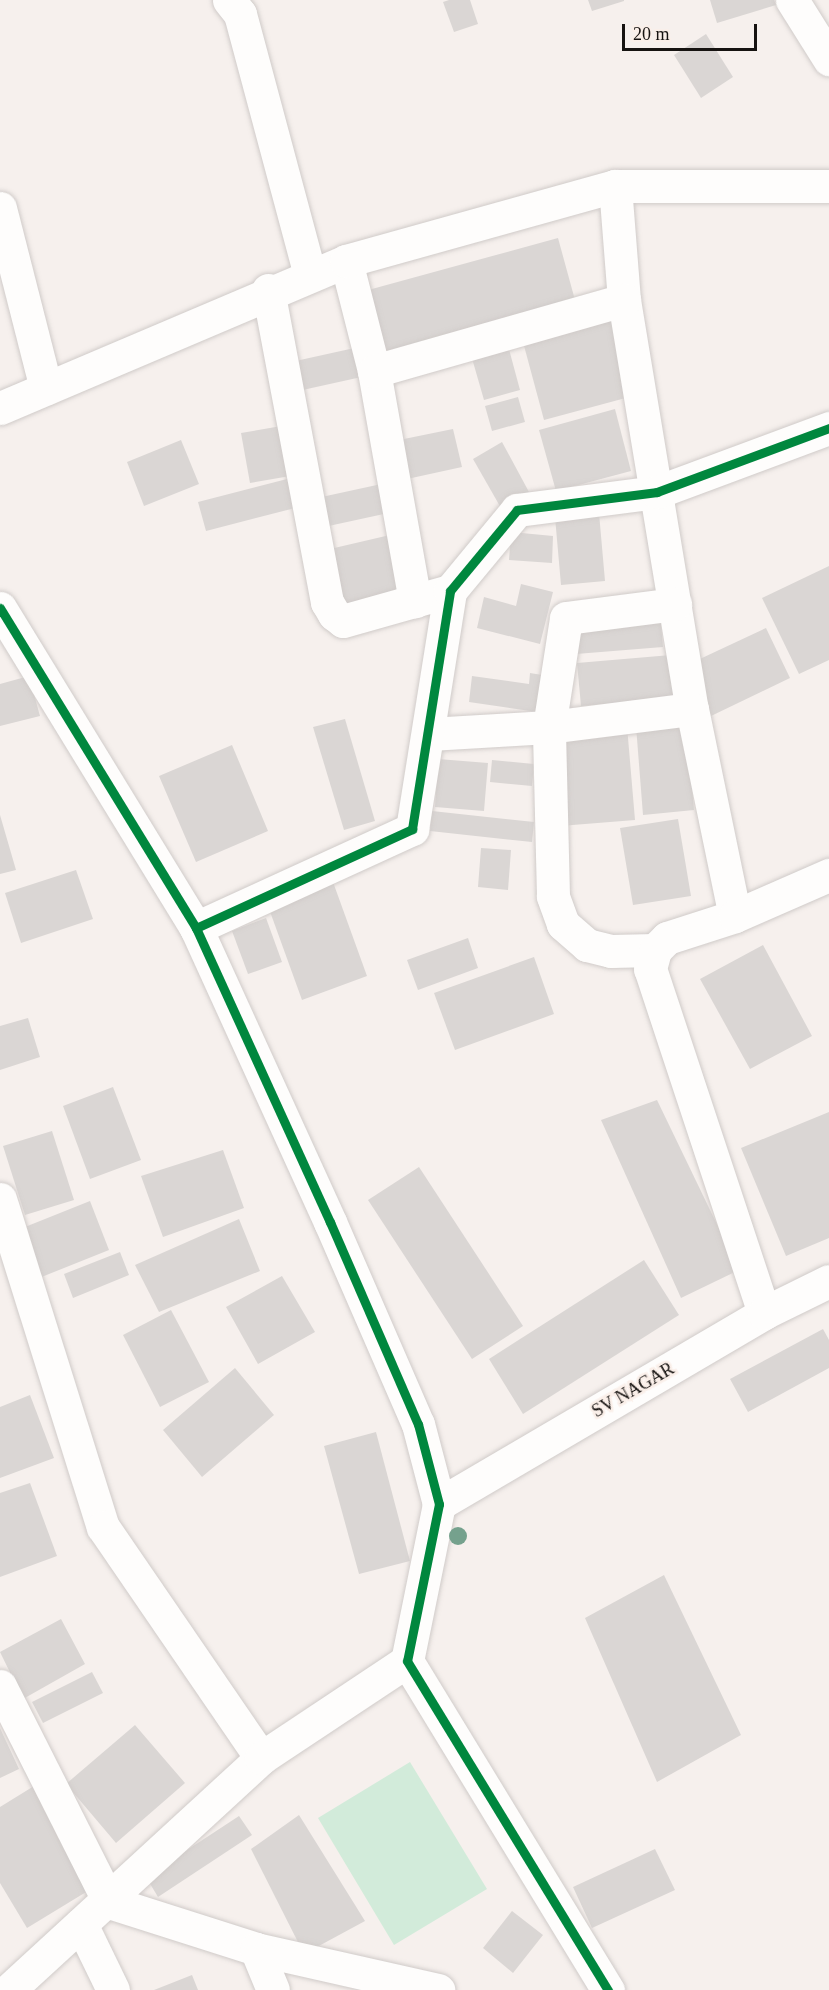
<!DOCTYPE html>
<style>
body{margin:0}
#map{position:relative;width:829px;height:1990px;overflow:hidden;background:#f6f0ed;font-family:Georgia,serif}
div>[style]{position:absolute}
.green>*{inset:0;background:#d2ebda}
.building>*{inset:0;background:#dad6d4}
.roads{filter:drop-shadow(0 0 2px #d0cbc9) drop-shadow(0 0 2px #d0cbc9)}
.minor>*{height:33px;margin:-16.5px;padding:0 16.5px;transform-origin:16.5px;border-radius:16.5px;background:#fefdfc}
.cycleway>*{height:9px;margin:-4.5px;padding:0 4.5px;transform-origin:4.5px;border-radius:4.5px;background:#00873e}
.trees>*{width:18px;height:18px;margin:-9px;border-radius:50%;background:#75a18d}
span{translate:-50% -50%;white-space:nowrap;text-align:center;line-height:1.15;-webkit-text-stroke:5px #faefe9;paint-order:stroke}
.street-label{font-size:18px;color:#161311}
.scale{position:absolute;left:622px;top:24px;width:135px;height:27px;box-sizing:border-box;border:3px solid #161311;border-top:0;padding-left:8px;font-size:18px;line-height:21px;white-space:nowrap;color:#161311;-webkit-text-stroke:4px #faefe9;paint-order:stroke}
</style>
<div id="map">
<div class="green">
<div style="clip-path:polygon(410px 1762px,487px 1889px,394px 1945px,318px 1818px)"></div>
</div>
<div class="building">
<div style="clip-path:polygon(449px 0,470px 0,478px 24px,454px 32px,443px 2px)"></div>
<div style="clip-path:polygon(588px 0,624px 0,624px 1px,592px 11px)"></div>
<div style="clip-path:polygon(710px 0,774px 0,776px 5px,717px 23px)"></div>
<div style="clip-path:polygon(706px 34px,733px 77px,701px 98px,674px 55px)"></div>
<div style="clip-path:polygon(558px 238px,578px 311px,381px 365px,361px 292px)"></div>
<div style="clip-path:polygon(611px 319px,633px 396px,544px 420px,523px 342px)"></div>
<div style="clip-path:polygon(506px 338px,520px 390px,484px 400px,469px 348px)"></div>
<div style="clip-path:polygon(359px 347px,366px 376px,298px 391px,291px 362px)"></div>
<div style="clip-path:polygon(518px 397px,525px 422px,492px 431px,485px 406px)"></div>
<div style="clip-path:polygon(615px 409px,631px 471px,556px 491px,539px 430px)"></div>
<div style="clip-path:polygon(287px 425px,296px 475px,250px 483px,241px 433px)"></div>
<div style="clip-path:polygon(453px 429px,462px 467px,407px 479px,399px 440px)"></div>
<div style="clip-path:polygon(181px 440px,199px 484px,144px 506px,127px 462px)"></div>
<div style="clip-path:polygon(502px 442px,529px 492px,501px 508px,473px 459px)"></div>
<div style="clip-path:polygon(287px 479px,295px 508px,206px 531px,198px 502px)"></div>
<div style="clip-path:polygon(386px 483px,393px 512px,324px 527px,317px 498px)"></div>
<div style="clip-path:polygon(599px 513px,605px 581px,561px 585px,555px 517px)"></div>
<div style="clip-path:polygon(511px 532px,553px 536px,552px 563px,509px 560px)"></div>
<div style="clip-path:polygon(390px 535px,403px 593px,343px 606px,330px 549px)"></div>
<div style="clip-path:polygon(829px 566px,829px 660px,799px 674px,762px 598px)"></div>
<div style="clip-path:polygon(521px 584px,553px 592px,540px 644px,477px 628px,484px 597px,516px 606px)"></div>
<div style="clip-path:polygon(660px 614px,663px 647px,576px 654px,573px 621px)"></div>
<div style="clip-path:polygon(766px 628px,790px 678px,711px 716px,687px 665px)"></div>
<div style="clip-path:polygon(671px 655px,674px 698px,581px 706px,577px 663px)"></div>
<div style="clip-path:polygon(530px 673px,542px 675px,537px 712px,469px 702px,472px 676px,529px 684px)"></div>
<div style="clip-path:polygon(29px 676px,40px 716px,0 726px,0 684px)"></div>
<div style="clip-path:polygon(345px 719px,375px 821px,344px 830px,313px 727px)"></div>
<div style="clip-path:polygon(686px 722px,694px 810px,643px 815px,636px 726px)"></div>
<div style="clip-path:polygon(627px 726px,635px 820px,560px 826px,552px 732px)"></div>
<div style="clip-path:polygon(232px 745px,268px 831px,196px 862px,159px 776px)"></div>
<div style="clip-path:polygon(438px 759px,488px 763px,484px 811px,435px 807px)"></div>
<div style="clip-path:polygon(492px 760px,534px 764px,532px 786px,490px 782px)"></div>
<div style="clip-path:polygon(432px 811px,534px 822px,532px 842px,430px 831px)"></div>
<div style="clip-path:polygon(0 815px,16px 870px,0 874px)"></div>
<div style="clip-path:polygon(678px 819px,691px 896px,633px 905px,620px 828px)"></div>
<div style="clip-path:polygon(481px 848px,511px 850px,508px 890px,478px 887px)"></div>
<div style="clip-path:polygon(76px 870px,93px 919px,21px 943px,5px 893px)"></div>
<div style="clip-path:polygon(333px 882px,367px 976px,302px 1000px,268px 906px)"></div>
<div style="clip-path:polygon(266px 918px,282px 962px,248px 974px,232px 931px)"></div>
<div style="clip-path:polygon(468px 938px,478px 968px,418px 990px,407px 960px)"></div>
<div style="clip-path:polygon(763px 945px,812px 1036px,750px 1069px,700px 979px)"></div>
<div style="clip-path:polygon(534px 957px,554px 1014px,455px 1050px,434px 993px)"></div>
<div style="clip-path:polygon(28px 1018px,40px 1057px,0 1070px,0 1026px)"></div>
<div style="clip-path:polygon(113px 1087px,141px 1160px,90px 1179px,63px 1106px)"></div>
<div style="clip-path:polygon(657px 1100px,739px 1270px,681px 1298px,601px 1120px)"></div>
<div style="clip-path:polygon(829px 1112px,829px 1238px,786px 1256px,741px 1148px)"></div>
<div style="clip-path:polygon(52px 1131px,74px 1200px,25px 1215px,3px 1146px)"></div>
<div style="clip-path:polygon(223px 1150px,244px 1208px,163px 1237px,141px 1176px)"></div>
<div style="clip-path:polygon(419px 1167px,523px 1326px,472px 1359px,368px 1200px)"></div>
<div style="clip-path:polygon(90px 1201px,109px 1250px,39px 1278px,20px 1229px)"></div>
<div style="clip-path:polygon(239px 1219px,260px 1271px,159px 1312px,135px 1265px)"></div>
<div style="clip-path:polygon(120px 1252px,129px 1275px,73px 1298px,64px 1274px)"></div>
<div style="clip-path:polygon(644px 1260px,679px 1315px,523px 1414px,489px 1359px)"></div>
<div style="clip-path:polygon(282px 1276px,315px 1332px,258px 1364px,226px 1307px)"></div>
<div style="clip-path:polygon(171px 1310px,209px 1382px,160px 1407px,123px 1335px)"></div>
<div style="clip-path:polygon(823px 1329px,829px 1340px,829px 1368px,748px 1412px,730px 1379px)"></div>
<div style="clip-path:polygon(235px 1368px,274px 1415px,202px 1477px,163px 1430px)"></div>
<div style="clip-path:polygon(30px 1395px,54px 1458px,0 1478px,0 1407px)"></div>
<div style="clip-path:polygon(376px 1432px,410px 1561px,359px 1574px,324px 1446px)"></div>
<div style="clip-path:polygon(30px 1483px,57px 1556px,0 1577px,0 1493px)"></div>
<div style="clip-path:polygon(664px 1575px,741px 1735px,657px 1782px,585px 1618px)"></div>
<div style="clip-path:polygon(61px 1619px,85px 1664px,23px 1699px,0 1652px)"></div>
<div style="clip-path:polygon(92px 1672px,103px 1693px,43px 1723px,32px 1702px)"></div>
<div style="clip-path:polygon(135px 1725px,185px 1783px,116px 1843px,66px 1784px)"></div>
<div style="clip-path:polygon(0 1728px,19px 1769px,0 1778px)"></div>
<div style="clip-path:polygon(34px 1786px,96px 1886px,27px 1928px,0 1883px,0 1807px)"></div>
<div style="clip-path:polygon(299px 1815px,365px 1921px,304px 1954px,251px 1849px)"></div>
<div style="clip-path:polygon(239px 1816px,252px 1835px,158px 1897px,146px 1877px)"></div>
<div style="clip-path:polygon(655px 1849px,675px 1890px,592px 1928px,573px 1887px)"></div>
<div style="clip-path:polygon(512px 1911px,543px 1935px,513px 1973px,483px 1948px)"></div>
<div style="clip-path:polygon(192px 1975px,198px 1990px,154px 1990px)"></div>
</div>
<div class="roads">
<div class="minor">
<div style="left:229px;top:0;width:18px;rotate:52deg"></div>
<div style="left:240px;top:14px;width:270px;rotate:75deg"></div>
<div style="left:792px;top:0;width:70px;rotate:57.9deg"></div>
<div style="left:615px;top:186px;width:114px;rotate:85.5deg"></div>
<div style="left:624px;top:300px;width:415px;rotate:80.6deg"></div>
<div style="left:692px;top:709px;width:211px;rotate:78.3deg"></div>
<div style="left:0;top:208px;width:186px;rotate:75.7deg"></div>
<div style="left:346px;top:261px;width:114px;rotate:75.7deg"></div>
<div style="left:374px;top:371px;width:234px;rotate:79.9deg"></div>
<div style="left:268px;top:290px;width:318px;rotate:79.3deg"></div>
<div style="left:327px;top:602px;width:14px;rotate:60deg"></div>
<div style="left:334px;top:614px;width:11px;rotate:38deg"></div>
<div style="left:343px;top:621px;width:111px;rotate:-15.7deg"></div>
<div style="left:374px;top:371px;width:260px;rotate:-15.9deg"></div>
<div style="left:0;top:408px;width:376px;rotate:-23deg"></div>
<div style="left:346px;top:261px;width:279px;rotate:-15.6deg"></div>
<div style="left:615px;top:186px;width:214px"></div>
<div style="left:0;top:608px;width:375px;rotate:58.5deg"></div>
<div style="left:196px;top:928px;width:323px;rotate:65.5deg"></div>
<div style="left:330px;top:1222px;width:220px;rotate:66.5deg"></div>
<div style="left:418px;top:1424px;width:83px;rotate:75.3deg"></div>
<div style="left:439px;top:1504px;width:160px;rotate:101.5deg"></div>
<div style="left:407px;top:1661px;width:386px;rotate:58.6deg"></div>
<div style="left:429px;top:734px;width:120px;rotate:-3.3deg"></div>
<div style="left:549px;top:727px;width:144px;rotate:-7.2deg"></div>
<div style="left:196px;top:928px;width:238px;rotate:-24.6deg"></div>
<div style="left:412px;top:829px;width:241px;rotate:-80.9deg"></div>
<div style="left:450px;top:591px;width:105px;rotate:-50.4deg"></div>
<div style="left:517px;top:510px;width:141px;rotate:-7.3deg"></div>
<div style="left:657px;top:492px;width:184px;rotate:-20.4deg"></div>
<div style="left:655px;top:950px;width:44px;rotate:178.7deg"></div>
<div style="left:611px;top:951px;width:25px;rotate:-166deg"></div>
<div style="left:587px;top:945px;width:32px;rotate:-139deg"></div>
<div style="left:563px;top:924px;width:30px;rotate:-110deg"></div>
<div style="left:553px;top:896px;width:169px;rotate:-91.4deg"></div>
<div style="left:549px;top:727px;width:110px;rotate:-81.1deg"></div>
<div style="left:566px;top:618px;width:110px;rotate:-7.3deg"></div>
<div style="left:0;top:1199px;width:344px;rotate:72.6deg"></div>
<div style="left:103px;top:1527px;width:280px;rotate:55.6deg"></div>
<div style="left:764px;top:1313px;width:362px;rotate:-108.3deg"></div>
<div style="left:650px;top:969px;width:20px;rotate:-75deg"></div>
<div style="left:655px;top:950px;width:17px;rotate:-45deg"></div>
<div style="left:667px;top:938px;width:71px;rotate:-17.9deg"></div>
<div style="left:735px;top:916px;width:103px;rotate:-23.6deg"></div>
<div style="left:439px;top:1504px;width:377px;rotate:-30.4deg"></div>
<div style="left:764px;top:1313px;width:72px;rotate:-26.2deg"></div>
<div style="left:0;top:1686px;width:242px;rotate:63.2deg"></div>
<div style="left:109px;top:1902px;width:154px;rotate:17.7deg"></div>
<div style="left:256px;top:1949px;width:187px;rotate:12.7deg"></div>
<div style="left:81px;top:1924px;width:73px;rotate:64.1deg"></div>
<div style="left:256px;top:1949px;width:44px;rotate:67.5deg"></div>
<div style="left:9px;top:1990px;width:343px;rotate:-42.6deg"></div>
<div style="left:261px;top:1758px;width:175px;rotate:-33.6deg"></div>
</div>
</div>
<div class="cycleway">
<div style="left:0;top:608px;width:375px;rotate:58.5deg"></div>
<div style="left:196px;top:928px;width:323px;rotate:65.5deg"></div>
<div style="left:330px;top:1222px;width:220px;rotate:66.5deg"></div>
<div style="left:418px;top:1424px;width:83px;rotate:75.3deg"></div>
<div style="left:439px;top:1504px;width:160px;rotate:101.5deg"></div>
<div style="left:407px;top:1661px;width:386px;rotate:58.6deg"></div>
<div style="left:196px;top:928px;width:238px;rotate:-24.6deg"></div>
<div style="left:412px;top:829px;width:241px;rotate:-80.9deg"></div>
<div style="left:450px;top:591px;width:105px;rotate:-50.4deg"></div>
<div style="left:517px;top:510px;width:141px;rotate:-7.3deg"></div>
<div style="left:657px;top:492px;width:184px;rotate:-20.4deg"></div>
</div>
<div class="trees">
<div style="left:458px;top:1536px"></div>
</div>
<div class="street-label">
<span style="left:633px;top:1390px;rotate:-30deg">SV NAGAR</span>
</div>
<div class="scale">20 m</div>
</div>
